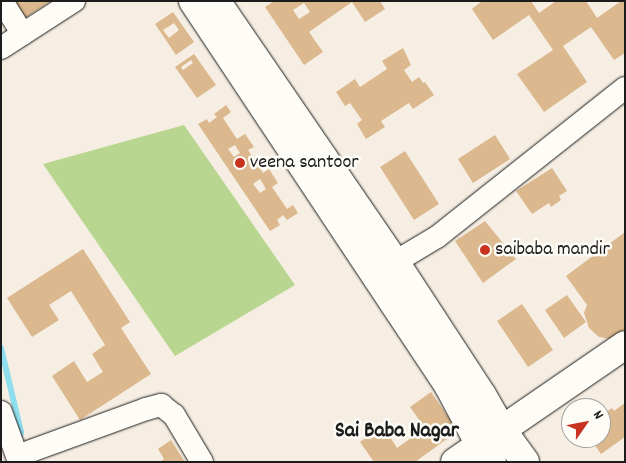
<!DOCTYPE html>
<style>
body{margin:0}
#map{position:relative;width:626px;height:463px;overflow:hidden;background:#f6eee2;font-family:Dekko,sans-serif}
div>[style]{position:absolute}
.green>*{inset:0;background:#b8d68f}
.stream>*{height:6px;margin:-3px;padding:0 3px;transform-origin:3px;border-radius:3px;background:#8fdeed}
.building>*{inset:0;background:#dbb88d}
.roads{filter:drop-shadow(0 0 1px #1c1c1c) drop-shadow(0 0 1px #1c1c1c)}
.street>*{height:22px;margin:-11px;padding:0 11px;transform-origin:11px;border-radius:11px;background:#fdfcf7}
.secondary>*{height:28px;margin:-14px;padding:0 14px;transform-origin:14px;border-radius:14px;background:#fdfcf7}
.dots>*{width:14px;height:14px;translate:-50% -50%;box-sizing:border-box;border:2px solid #fdfcf7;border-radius:50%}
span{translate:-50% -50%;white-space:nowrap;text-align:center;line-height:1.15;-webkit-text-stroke:5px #fdfcf7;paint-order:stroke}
.poi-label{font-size:20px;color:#1c1c1c}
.left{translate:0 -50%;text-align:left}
.quarter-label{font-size:22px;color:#1c1c1c;font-weight:700}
.frame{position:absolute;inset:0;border:2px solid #1c1c1c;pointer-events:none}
.north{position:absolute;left:561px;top:398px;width:50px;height:50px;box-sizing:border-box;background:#fdfcf7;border:1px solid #a3a29f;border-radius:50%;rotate:57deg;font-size:14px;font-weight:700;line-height:20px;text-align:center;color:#1c1c1c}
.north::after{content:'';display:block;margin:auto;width:18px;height:22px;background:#c8321e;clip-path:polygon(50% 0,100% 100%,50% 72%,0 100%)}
</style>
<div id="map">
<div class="green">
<div style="clip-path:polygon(184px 125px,295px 285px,175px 356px,43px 164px)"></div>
</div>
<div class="stream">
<div style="left:1px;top:348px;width:86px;rotate:76.6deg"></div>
<div style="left:21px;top:432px;width:7px;rotate:106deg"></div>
</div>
<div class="building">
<div style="clip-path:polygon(14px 1px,51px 1px,23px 19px)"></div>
<div style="clip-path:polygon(evenodd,274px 1px,380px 1px,385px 9px,365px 22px,352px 2px,309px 32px,323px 52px,304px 65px,265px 7px,274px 1px,304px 3px,310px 12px,299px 19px,293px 10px,304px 3px)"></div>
<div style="clip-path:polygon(482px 1px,531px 1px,539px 13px,556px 1px,586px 1px,597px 18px,621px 1px,625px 1px,625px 53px,614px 60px,591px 27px,563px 46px,587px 82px,544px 112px,517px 74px,553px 50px,529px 15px,493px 40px,472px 9px)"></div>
<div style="clip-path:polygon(evenodd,173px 12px,194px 42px,176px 55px,155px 24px,173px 12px,174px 23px,179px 30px,169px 38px,163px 30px,174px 23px)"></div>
<div style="clip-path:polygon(403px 48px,411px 65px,404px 70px,412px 82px,419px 77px,423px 83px,425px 82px,434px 95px,413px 109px,409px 103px,381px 121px,385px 127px,366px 139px,357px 124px,362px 120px,350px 103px,345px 106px,336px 92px,355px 79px,360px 87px,387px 69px,382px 61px)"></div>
<div style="clip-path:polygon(evenodd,194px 54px,216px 85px,197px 98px,175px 67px,194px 54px,191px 60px,193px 63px,183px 70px,181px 67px,191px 60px)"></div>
<div style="clip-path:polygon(evenodd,226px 105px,231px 112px,223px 118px,237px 139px,245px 134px,254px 147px,248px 150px,263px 173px,269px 169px,278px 183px,272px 187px,287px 209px,293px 205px,298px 213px,287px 220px,283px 215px,277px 220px,280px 225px,270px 231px,198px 124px,207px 119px,209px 123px,217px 117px,214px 114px,226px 105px,235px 145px,240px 153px,234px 157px,228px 149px,235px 145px,226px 105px,260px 179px,266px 189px,260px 193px,253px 184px,260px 179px)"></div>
<div style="clip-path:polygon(495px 135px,510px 159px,473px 183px,458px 159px)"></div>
<div style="clip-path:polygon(405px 151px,439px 204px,414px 220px,380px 167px)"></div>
<div style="clip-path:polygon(552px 168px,567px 191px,559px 196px,561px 200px,551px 207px,549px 203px,532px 214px,516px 191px)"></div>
<div style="clip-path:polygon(485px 221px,516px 259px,483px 283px,455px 241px)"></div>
<div style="clip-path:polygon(625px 232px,625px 329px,611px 339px,599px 337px,589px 328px,584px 313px,587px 305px,566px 276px)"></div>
<div style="clip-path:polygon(83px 249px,130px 322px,121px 328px,151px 374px,80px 420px,52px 376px,74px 361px,87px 382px,103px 372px,92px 354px,105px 345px,71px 291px,49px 305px,59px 320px,32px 337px,7px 298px)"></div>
<div style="clip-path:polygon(567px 295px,586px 322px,564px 338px,545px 310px)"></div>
<div style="clip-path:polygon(522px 304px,553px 350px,528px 367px,497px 321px)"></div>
<div style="clip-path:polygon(431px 392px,458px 431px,415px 462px,374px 462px,360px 442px,386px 424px,393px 432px,389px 435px,397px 448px,425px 428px,410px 407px)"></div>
<div style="clip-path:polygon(625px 403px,625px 437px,601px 454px,590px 438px,601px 438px,601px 416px,612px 408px,614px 411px)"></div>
<div style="clip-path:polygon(171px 440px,185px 462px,160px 462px,164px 459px,158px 449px)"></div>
</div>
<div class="roads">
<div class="street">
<div style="left:2px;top:1px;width:39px;rotate:58deg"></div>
<div style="left:1px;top:48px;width:87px;rotate:-32.8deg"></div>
<div style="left:395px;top:262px;width:49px;rotate:-30.8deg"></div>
<div style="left:437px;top:237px;width:240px;rotate:-38.4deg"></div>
<div style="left:1px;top:412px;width:47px;rotate:70deg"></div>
<div style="left:17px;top:456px;width:137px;rotate:-20deg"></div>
<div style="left:146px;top:409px;width:16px;rotate:-15deg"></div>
<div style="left:161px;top:405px;width:16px;rotate:38deg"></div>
<div style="left:174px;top:415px;width:55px;rotate:59.2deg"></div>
</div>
<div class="secondary">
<div style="left:193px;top:1px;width:461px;rotate:56.4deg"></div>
<div style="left:448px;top:385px;width:68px;rotate:61.9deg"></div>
<div style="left:480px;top:445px;width:21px;rotate:55deg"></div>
<div style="left:216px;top:1px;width:316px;rotate:55.6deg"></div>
<div style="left:395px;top:262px;width:159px;rotate:56.8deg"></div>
<div style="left:482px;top:395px;width:40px;rotate:60.3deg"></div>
<div style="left:502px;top:430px;width:39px;rotate:54deg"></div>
<div style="left:455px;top:462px;width:206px;rotate:-34.5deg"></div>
</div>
</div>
<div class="dots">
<div style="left:240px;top:163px;background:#c8321e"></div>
<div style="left:485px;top:250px;background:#c8321e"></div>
</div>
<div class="poi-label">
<span class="left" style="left:250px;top:163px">veena santoor</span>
<span class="left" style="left:495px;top:250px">saibaba mandir</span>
</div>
<div class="quarter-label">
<span style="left:397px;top:432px">Sai Baba Nagar</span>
</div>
<div class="frame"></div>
<div class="north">N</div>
</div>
